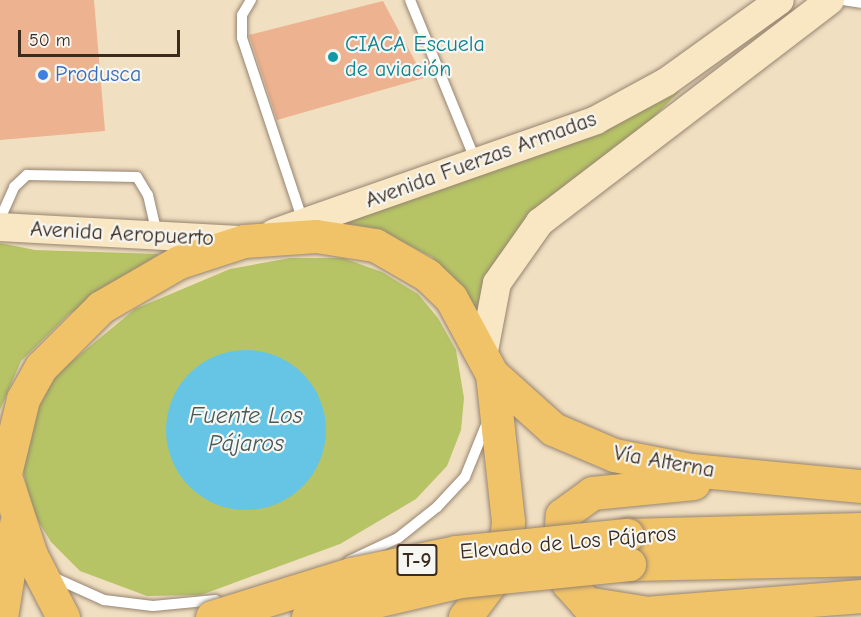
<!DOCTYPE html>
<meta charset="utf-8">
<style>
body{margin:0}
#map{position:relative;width:861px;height:617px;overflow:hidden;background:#f1dfc2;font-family:"Comic Neue",sans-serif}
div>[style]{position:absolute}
.green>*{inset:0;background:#b6c466}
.water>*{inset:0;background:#66c5e4}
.round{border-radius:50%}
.building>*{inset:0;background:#edb290}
.roads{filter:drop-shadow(0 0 2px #968470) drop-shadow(0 0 2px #968470)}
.lane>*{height:10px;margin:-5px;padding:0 5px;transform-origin:5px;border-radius:5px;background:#fff}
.secondary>*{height:28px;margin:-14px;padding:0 14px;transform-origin:14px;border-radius:14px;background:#f9e7c3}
.highway>*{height:33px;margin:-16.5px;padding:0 16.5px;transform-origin:16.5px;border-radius:16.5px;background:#f0c369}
.bridges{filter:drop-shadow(0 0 2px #968470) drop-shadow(0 0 2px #968470)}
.highway-bridge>*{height:33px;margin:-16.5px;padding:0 16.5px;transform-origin:16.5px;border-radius:16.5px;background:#f0c369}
.dots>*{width:16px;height:16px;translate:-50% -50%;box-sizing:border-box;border:3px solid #f6f6f2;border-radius:50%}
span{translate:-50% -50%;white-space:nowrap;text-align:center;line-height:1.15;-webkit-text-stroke:4.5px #f6f6f2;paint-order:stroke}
.shield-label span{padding:2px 4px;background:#f6f6f2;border:2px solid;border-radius:4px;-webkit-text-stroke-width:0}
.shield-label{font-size:21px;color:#3b2a1e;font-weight:700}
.culture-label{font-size:22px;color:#0d838f}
.left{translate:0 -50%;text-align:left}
.shop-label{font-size:22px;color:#366cbe}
.street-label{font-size:22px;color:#3b2a1e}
.water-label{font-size:24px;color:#485859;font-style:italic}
.scale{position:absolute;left:18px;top:30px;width:162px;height:27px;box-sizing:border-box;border:3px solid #3b2a1e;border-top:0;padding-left:8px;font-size:18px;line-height:21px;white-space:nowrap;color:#3b2a1e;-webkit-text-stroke:4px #f6f6f2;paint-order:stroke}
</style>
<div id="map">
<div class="green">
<div style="clip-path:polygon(675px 86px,679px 92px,488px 281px,474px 314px,432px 257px,377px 229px,333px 221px,438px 191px,516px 161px)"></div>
<div style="clip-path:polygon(0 243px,35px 250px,159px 254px,68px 315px,21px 361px,0 410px)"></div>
<div style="clip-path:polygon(290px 258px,343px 258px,382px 272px,418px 294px,438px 318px,456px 350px,464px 398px,461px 430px,447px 466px,416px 499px,340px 544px,201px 595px,147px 596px,80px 571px,51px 542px,32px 511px,20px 456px,32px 412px,54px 376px,135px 309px,230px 269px)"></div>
</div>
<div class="water">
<div class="round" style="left:166px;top:350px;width:160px;height:160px"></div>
</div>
<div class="building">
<div style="clip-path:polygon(0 0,94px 0,105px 131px,0 140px)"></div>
<div style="clip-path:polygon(383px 1px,424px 78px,277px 120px,249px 35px)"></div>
</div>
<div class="roads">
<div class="lane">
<div style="left:251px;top:0;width:17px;rotate:121deg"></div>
<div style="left:242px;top:15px;width:23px;rotate:90deg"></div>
<div style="left:242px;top:38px;width:193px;rotate:71.6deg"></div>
<div style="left:410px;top:0;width:175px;rotate:67.8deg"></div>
<div style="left:843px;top:0;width:18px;rotate:9deg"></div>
<div style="left:0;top:219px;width:35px;rotate:-66deg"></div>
<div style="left:14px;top:187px;width:18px;rotate:-43deg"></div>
<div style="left:27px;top:175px;width:110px;rotate:1deg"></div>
<div style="left:137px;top:177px;width:21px;rotate:59deg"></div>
<div style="left:148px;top:195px;width:39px;rotate:77deg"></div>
<div style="left:349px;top:561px;width:54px;rotate:-25.1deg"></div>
<div style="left:398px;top:538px;width:50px;rotate:-38.5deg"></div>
<div style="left:437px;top:507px;width:41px;rotate:-47deg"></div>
<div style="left:465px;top:477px;width:56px;rotate:-68deg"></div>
<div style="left:55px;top:578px;width:54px;rotate:24.2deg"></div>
<div style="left:104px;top:600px;width:49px;rotate:7deg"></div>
<div style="left:153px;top:606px;width:63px;rotate:-5.4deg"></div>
</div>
<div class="secondary">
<div style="left:0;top:227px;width:239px;rotate:3.1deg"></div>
<div style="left:274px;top:233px;width:341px;rotate:-19.3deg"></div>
<div style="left:596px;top:120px;width:80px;rotate:-28.5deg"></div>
<div style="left:666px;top:82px;width:140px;rotate:-35.7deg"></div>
<div style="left:484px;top:351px;width:69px;rotate:-79.2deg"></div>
<div style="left:497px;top:283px;width:75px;rotate:-54.8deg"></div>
<div style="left:540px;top:222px;width:365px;rotate:-37.4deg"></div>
</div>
<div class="highway">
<div style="left:492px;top:374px;width:82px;rotate:42deg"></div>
<div style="left:553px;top:429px;width:66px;rotate:23.1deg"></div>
<div style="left:614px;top:455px;width:78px;rotate:11deg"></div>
<div style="left:691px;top:470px;width:171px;rotate:5.4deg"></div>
<div style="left:4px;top:473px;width:86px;rotate:71.8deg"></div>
<div style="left:31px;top:555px;width:70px;rotate:62.7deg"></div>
<div style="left:0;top:494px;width:98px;rotate:-76.4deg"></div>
<div style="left:23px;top:399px;width:37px;rotate:-61deg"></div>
<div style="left:41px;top:367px;width:85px;rotate:-45deg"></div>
<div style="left:101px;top:307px;width:90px;rotate:-30deg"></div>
<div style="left:179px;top:262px;width:68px;rotate:-17.9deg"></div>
<div style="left:244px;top:241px;width:72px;rotate:-4deg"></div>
<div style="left:316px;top:236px;width:60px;rotate:8.7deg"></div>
<div style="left:375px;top:245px;width:60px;rotate:30deg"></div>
<div style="left:427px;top:275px;width:33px;rotate:44deg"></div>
<div style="left:451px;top:298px;width:86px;rotate:61.7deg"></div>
<div style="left:492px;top:374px;width:149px;rotate:83.8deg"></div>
<div style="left:508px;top:522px;width:44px;rotate:96.5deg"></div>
<div style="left:503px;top:566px;width:64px;rotate:126.7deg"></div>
<div style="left:627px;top:535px;width:234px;rotate:-1.5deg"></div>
<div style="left:629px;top:564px;width:232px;rotate:-1.2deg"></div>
<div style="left:642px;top:612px;width:57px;rotate:-170.9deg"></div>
<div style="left:586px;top:603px;width:27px;rotate:-132deg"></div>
<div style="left:568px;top:583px;width:30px;rotate:-107deg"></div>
<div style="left:559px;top:554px;width:39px;rotate:-86deg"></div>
<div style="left:562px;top:515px;width:37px;rotate:-36deg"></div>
<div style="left:592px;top:493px;width:102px;rotate:-5.6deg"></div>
<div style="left:620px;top:615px;width:242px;rotate:-4.5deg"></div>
<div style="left:1px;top:617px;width:94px;rotate:-80.8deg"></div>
</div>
</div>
<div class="bridges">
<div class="highway-bridge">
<div style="left:212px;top:617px;width:145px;rotate:-17.2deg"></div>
<div style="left:351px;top:574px;width:107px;rotate:-11.8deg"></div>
<div style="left:456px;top:552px;width:172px;rotate:-5.7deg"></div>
<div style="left:308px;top:617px;width:156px;rotate:-13.3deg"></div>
<div style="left:460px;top:581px;width:170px;rotate:-5.7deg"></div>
</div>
</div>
<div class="dots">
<div style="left:333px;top:57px;background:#0f9aa8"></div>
<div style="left:43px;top:75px;background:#3f7fe0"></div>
</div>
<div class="shield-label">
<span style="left:417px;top:560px">T-9</span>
</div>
<div class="culture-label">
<span class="left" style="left:345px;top:57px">CIACA Escuela<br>de aviación</span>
</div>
<div class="shop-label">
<span class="left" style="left:55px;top:75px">Produsca</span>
</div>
<div class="street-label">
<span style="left:481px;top:160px;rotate:-20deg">Avenida Fuerzas Armadas</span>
<span style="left:122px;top:234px;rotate:3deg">Avenida Aeropuerto</span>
<span style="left:664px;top:462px;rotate:10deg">Vía Alterna</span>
<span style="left:568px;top:543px;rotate:-5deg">Elevado de Los Pájaros</span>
</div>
<div class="water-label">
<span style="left:246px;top:430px">Fuente Los<br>Pájaros</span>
</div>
<div class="scale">50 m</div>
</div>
